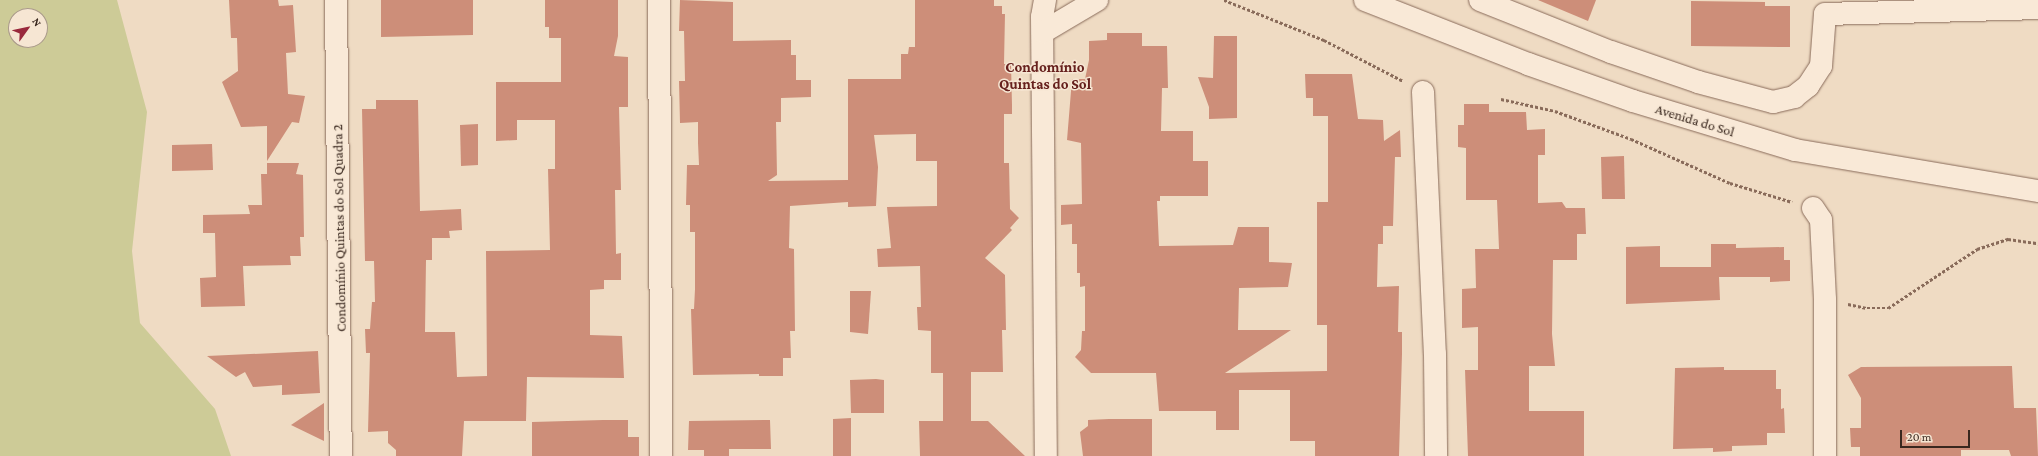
<!DOCTYPE html>
<meta charset="utf-8">
<style>
body{margin:0}
#map{position:relative;width:2038px;height:456px;overflow:hidden;background:#efdbc3;font-family:"Crimson Pro",serif}
div>[style]{position:absolute}
.green>*{inset:0;background:#cdcb97}
.building>*{inset:0;background:#cd8e79}
.path>*{height:2.5px;margin-top:-1.25px;transform-origin:0;background:repeating-linear-gradient(90deg,#896b5a 0 3px,transparent 0 5px)}
.roads{filter:drop-shadow(0 0 1px #896b5a) drop-shadow(0 0 1px #896b5a)}
.minor>*{height:22px;margin:-11px;padding:0 11px;transform-origin:11px;border-radius:11px;background:#f9e9d7}
span{translate:-50% -50%;white-space:nowrap;text-align:center;line-height:1.15;-webkit-text-stroke:3px #f6e6d3;paint-order:stroke}
.street-label{font-size:14px;color:#39271e}
.neighbourhood-label{font-size:15px;color:#66201d;font-weight:700}
.north{position:absolute;left:8px;top:8px;width:40px;height:40px;box-sizing:border-box;background:#f6e6d3;border:1px solid #aa9a8b;border-radius:50%;rotate:57deg;font-size:11px;font-weight:700;line-height:16px;text-align:center;color:#39271e}
.north::after{content:'';display:block;margin:auto;width:14px;height:18px;background:#99293c;clip-path:polygon(50% 0,100% 100%,50% 72%,0 100%)}
.scale{position:absolute;left:1900px;top:430px;width:70px;height:18px;box-sizing:border-box;border:2px solid #39271e;border-top:0;padding-left:5px;font-size:12px;line-height:14px;white-space:nowrap;color:#39271e;-webkit-text-stroke:3px #f6e6d3;paint-order:stroke}
</style>
<div id="map">
<div class="green">
<div style="clip-path:polygon(evenodd,0 0,117px 0,147px 112px,132px 251px,140px 323px,215px 409px,231px 456px,0 456px,0 0,16px 16px,40px 16px,40px 40px,16px 40px,16px 16px)"></div>
</div>
<div class="building">
<div style="clip-path:polygon(229px 0,278px 0,279px 6px,293px 5px,296px 52px,286px 53px,288px 94px,305px 96px,299px 123px,292px 122px,267px 161px,267px 126px,241px 127px,222px 82px,238px 71px,237px 38px,231px 38px)"></div>
<div style="clip-path:polygon(381px 0,473px 0,473px 35px,381px 37px)"></div>
<div style="clip-path:polygon(545px 0,618px 0,618px 36px,614px 56px,628px 57px,628px 107px,619px 107px,621px 190px,615px 190px,616px 254px,621px 253px,621px 280px,604px 280px,604px 289px,590px 290px,590px 335px,622px 336px,624px 378px,527px 377px,526px 421px,464px 421px,462px 456px,396px 456px,396px 450px,388px 443px,388px 431px,368px 432px,370px 353px,366px 353px,365px 329px,370px 329px,372px 302px,375px 302px,374px 261px,365px 261px,362px 109px,376px 109px,376px 100px,418px 100px,420px 211px,461px 209px,462px 230px,449px 231px,450px 238px,432px 238px,432px 260px,426px 260px,425px 332px,455px 332px,457px 377px,487px 376px,486px 251px,550px 250px,548px 169px,555px 169px,555px 120px,517px 120px,517px 140px,496px 141px,496px 82px,561px 82px,561px 38px,549px 38px,549px 27px,545px 27px)"></div>
<div style="clip-path:polygon(680px 0,733px 2px,733px 41px,791px 40px,791px 55px,796px 55px,796px 80px,811px 80px,811px 97px,781px 98px,781px 122px,776px 122px,777px 175px,768px 181px,848px 180px,848px 79px,901px 79px,901px 54px,908px 54px,909px 47px,915px 47px,915px 0,994px 0,994px 6px,1002px 6px,1002px 14px,1005px 14px,1004px 64px,1011px 64px,1012px 105px,1012px 114px,1004px 114px,1004px 163px,1009px 163px,1010px 209px,1019px 218px,1010px 228px,1012px 230px,985px 258px,1005px 275px,1006px 330px,1002px 330px,1003px 372px,971px 372px,971px 421px,988px 421px,1025px 456px,920px 456px,919px 421px,943px 421px,943px 373px,931px 373px,931px 331px,918px 330px,917px 307px,921px 307px,920px 266px,878px 267px,877px 249px,891px 248px,887px 207px,937px 206px,937px 161px,916px 161px,916px 134px,874px 135px,878px 167px,876px 206px,848px 207px,848px 202px,790px 206px,789px 248px,794px 249px,795px 331px,790px 331px,791px 358px,783px 358px,783px 376px,759px 376px,759px 374px,693px 375px,691px 309px,694px 309px,695px 289px,695px 232px,690px 232px,690px 205px,686px 205px,687px 165px,699px 165px,698px 143px,698px 122px,680px 123px,679px 81px,685px 81px,684px 31px,679px 31px)"></div>
<div style="clip-path:polygon(1538px 0,1596px 0,1588px 21px)"></div>
<div style="clip-path:polygon(1691px 1px,1765px 2px,1765px 6px,1790px 6px,1790px 47px,1691px 46px)"></div>
<div style="clip-path:polygon(1107px 33px,1142px 33px,1142px 46px,1167px 46px,1168px 88px,1162px 88px,1161px 131px,1193px 131px,1193px 161px,1208px 161px,1208px 196px,1160px 196px,1160px 201px,1157px 201px,1159px 246px,1233px 245px,1238px 227px,1269px 227px,1269px 262px,1292px 263px,1288px 287px,1239px 288px,1238px 330px,1291px 330px,1225px 373px,1327px 371px,1327px 325px,1317px 325px,1317px 202px,1328px 202px,1328px 116px,1313px 116px,1313px 98px,1306px 98px,1305px 74px,1352px 74px,1358px 119px,1383px 120px,1384px 141px,1400px 130px,1401px 157px,1395px 157px,1393px 226px,1383px 226px,1383px 244px,1378px 244px,1377px 287px,1399px 286px,1398px 332px,1402px 332px,1402px 354px,1399px 456px,1315px 456px,1315px 441px,1290px 441px,1290px 390px,1239px 390px,1239px 430px,1216px 430px,1216px 411px,1159px 411px,1156px 373px,1091px 373px,1075px 357px,1081px 350px,1082px 331px,1085px 331px,1085px 286px,1080px 287px,1080px 273px,1077px 273px,1077px 244px,1072px 244px,1072px 224px,1061px 225px,1061px 205px,1082px 204px,1081px 143px,1067px 140px,1072px 79px,1085px 79px,1089px 60px,1089px 41px,1107px 40px)"></div>
<div style="clip-path:polygon(1214px 36px,1237px 36px,1237px 118px,1209px 119px,1209px 107px,1198px 77px,1213px 78px)"></div>
<div style="clip-path:polygon(1464px 104px,1489px 104px,1489px 112px,1526px 112px,1527px 130px,1545px 129px,1545px 155px,1538px 155px,1538px 203px,1562px 202px,1566px 208px,1585px 208px,1586px 234px,1577px 234px,1577px 260px,1553px 260px,1552px 334px,1555px 366px,1529px 366px,1529px 411px,1584px 411px,1584px 456px,1468px 456px,1465px 370px,1478px 370px,1478px 327px,1462px 328px,1462px 289px,1476px 288px,1475px 249px,1499px 249px,1497px 200px,1466px 200px,1466px 148px,1458px 147px,1458px 125px,1464px 125px)"></div>
<div style="clip-path:polygon(478px 124px,478px 165px,461px 166px,460px 125px)"></div>
<div style="clip-path:polygon(212px 144px,213px 170px,172px 171px,172px 145px)"></div>
<div style="clip-path:polygon(1624px 156px,1625px 199px,1602px 199px,1601px 157px)"></div>
<div style="clip-path:polygon(267px 163px,299px 163px,296px 174px,303px 175px,304px 237px,300px 237px,301px 256px,290px 256px,291px 265px,243px 266px,245px 306px,201px 307px,200px 278px,216px 277px,215px 233px,203px 233px,203px 215px,250px 214px,248px 205px,262px 205px,261px 174px,267px 174px)"></div>
<div style="clip-path:polygon(1711px 244px,1736px 244px,1736px 248px,1784px 247px,1784px 260px,1790px 260px,1790px 281px,1770px 282px,1770px 277px,1719px 277px,1720px 300px,1626px 304px,1626px 247px,1660px 246px,1660px 267px,1711px 267px)"></div>
<div style="clip-path:polygon(850px 291px,871px 291px,868px 334px,850px 332px)"></div>
<div style="clip-path:polygon(318px 351px,320px 393px,282px 395px,282px 385px,253px 387px,245px 372px,236px 377px,207px 356px)"></div>
<div style="clip-path:polygon(2012px 366px,2014px 408px,2036px 408px,2038px 456px,2011px 456px,2009px 450px,1961px 450px,1961px 456px,1860px 456px,1860px 447px,1851px 447px,1850px 428px,1861px 428px,1861px 398px,1848px 375px,1861px 367px)"></div>
<div style="clip-path:polygon(1724px 367px,1724px 370px,1776px 370px,1776px 389px,1781px 389px,1781px 409px,1784px 408px,1785px 433px,1767px 433px,1767px 445px,1732px 446px,1732px 451px,1713px 452px,1713px 448px,1673px 449px,1675px 368px)"></div>
<div style="clip-path:polygon(876px 379px,884px 380px,884px 413px,851px 413px,850px 380px)"></div>
<div style="clip-path:polygon(324px 403px,324px 441px,291px 425px)"></div>
<div style="clip-path:polygon(851px 418px,851px 456px,833px 456px,833px 419px)"></div>
<div style="clip-path:polygon(1109px 419px,1152px 419px,1152px 456px,1083px 456px,1080px 432px,1088px 426px,1088px 420px)"></div>
<div style="clip-path:polygon(603px 420px,628px 420px,628px 437px,639px 437px,639px 456px,532px 456px,532px 422px)"></div>
<div style="clip-path:polygon(770px 420px,771px 449px,729px 449px,729px 456px,704px 456px,704px 450px,688px 450px,689px 421px)"></div>
</div>
<div class="path">
<div style="left:1224px;top:0;width:108px;rotate:21.8deg"></div>
<div style="left:1324px;top:40px;width:89px;rotate:27.4deg"></div>
<div style="left:1501px;top:99px;width:55px;rotate:12.5deg"></div>
<div style="left:1555px;top:111px;width:81px;rotate:20.2deg"></div>
<div style="left:1631px;top:139px;width:108px;rotate:24deg"></div>
<div style="left:1730px;top:183px;width:65px;rotate:17deg"></div>
<div style="left:1848px;top:304px;width:19px;rotate:12deg"></div>
<div style="left:1867px;top:308px;width:21px"></div>
<div style="left:1888px;top:308px;width:107px;rotate:-33.5deg"></div>
<div style="left:1977px;top:249px;width:33px;rotate:-18deg"></div>
<div style="left:2008px;top:239px;width:30px;rotate:8deg"></div>
</div>
<div class="roads">
<div class="minor">
<div style="left:336px;top:0;width:456px;rotate:89.4deg"></div>
<div style="left:659px;top:0;width:456px;rotate:89.7deg"></div>
<div style="left:1045px;top:0;width:17px;rotate:100deg"></div>
<div style="left:1042px;top:17px;width:439px;rotate:89.5deg"></div>
<div style="left:1365px;top:0;width:175px;rotate:21.4deg"></div>
<div style="left:1528px;top:64px;width:111px;rotate:19.4deg"></div>
<div style="left:1633px;top:101px;width:169px;rotate:16.8deg"></div>
<div style="left:1795px;top:150px;width:246px;rotate:9.6deg"></div>
<div style="left:1480px;top:0;width:141px;rotate:21.7deg"></div>
<div style="left:1611px;top:52px;width:92px;rotate:19deg"></div>
<div style="left:1698px;top:82px;width:78px;rotate:14.9deg"></div>
<div style="left:1773px;top:102px;width:22px;rotate:-13deg"></div>
<div style="left:1794px;top:97px;width:18px;rotate:-38deg"></div>
<div style="left:1808px;top:86px;width:24px;rotate:-57deg"></div>
<div style="left:1821px;top:66px;width:52px;rotate:-85.6deg"></div>
<div style="left:1825px;top:14px;width:213px;rotate:-1.6deg"></div>
<div style="left:1043px;top:32px;width:63px;rotate:-30.7deg"></div>
<div style="left:1423px;top:92px;width:262px;rotate:87.4deg"></div>
<div style="left:1435px;top:354px;width:102px;rotate:89.4deg"></div>
<div style="left:1813px;top:208px;width:14px;rotate:56deg"></div>
<div style="left:1821px;top:220px;width:80px;rotate:87.1deg"></div>
<div style="left:1825px;top:300px;width:156px;rotate:90deg"></div>
</div>
</div>
<div class="street-label">
<span style="left:1695px;top:120px;rotate:17deg">Avenida do Sol</span>
<span style="left:339px;top:228px;rotate:-91deg">Condomínio Quintas do Sol Quadra 2</span>
</div>
<div class="neighbourhood-label">
<span style="left:1045px;top:76px">Condomínio<br>Quintas do Sol</span>
</div>
<div class="north">N</div>
<div class="scale">20 m</div>
</div>
